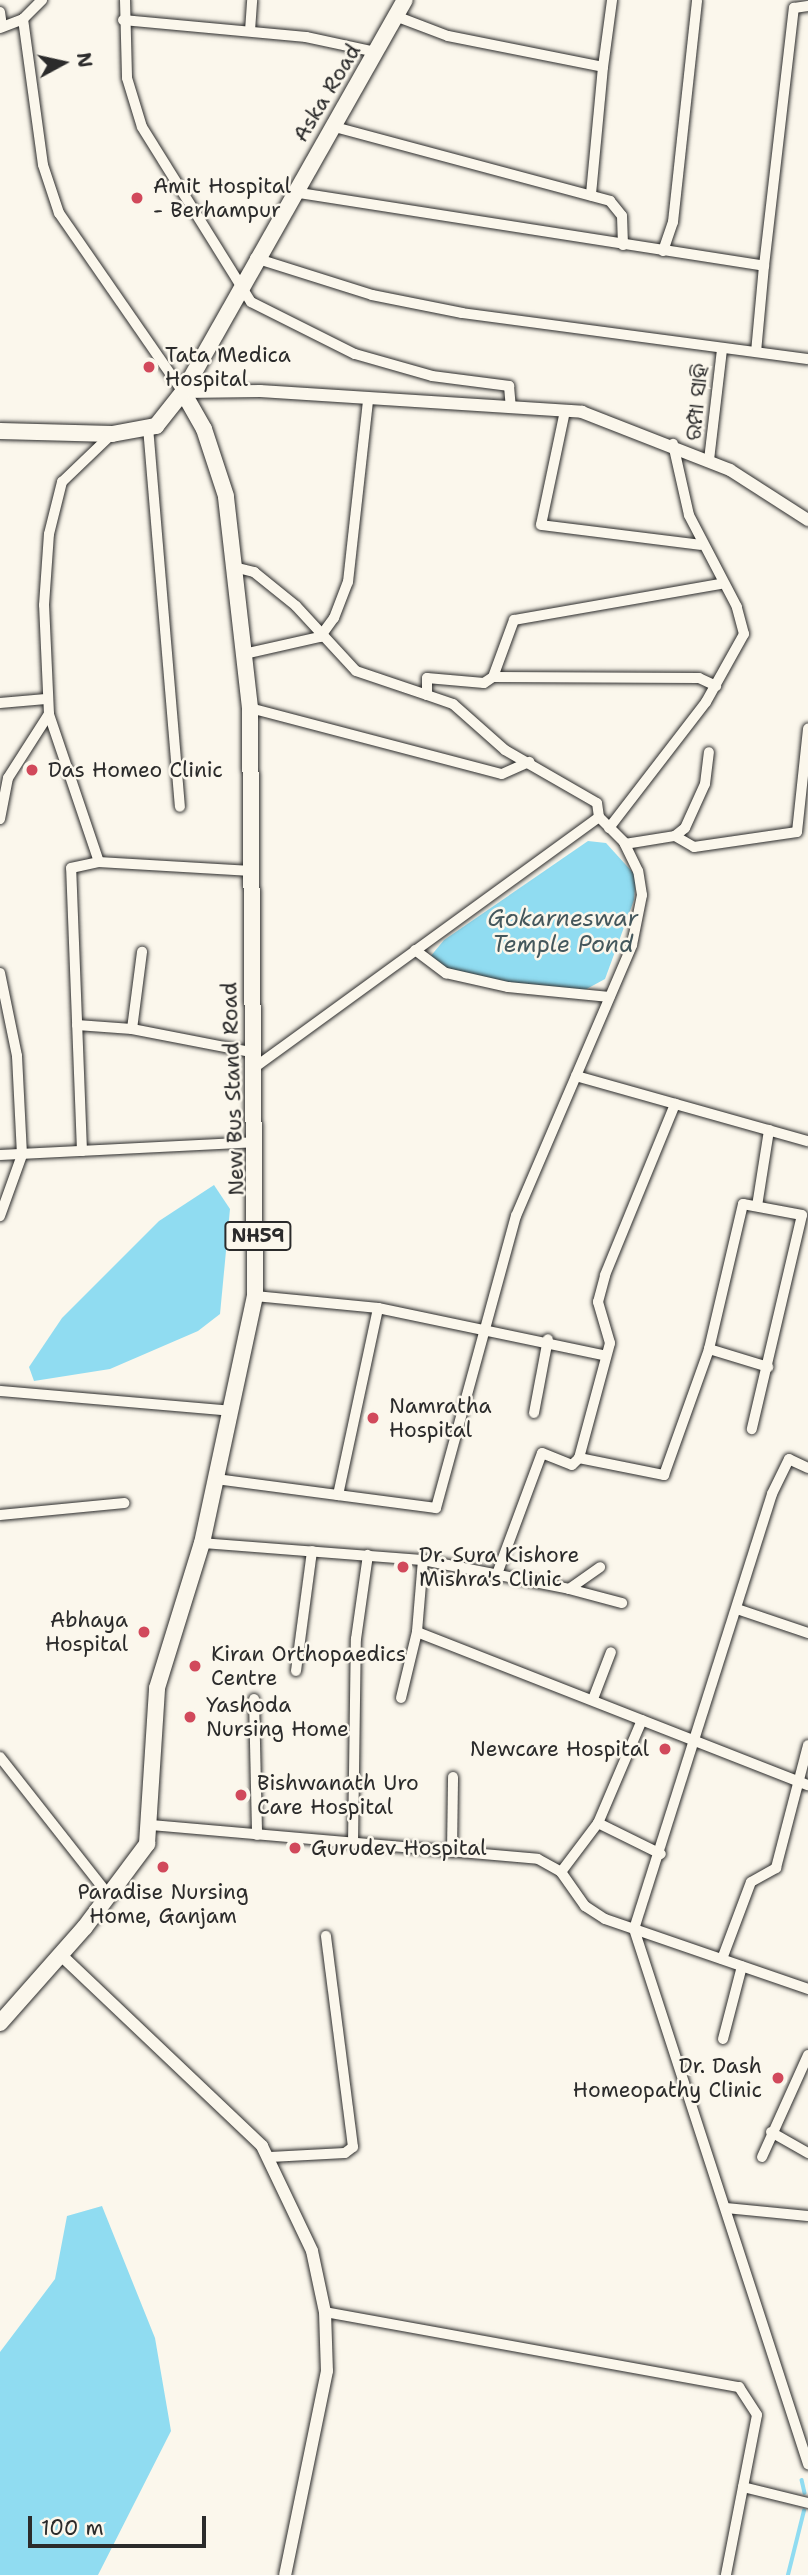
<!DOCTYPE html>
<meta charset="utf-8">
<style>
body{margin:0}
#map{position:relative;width:808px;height:2575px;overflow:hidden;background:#fbf7ec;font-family:"Shantell Sans","Noto Sans Oriya",sans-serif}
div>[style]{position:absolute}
.water>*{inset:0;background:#90dcf1}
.stream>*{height:3.5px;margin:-1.75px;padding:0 1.75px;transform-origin:1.75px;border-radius:1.75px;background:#90dcf1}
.roads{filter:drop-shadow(0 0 2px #2b2b2b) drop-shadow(0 0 2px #2b2b2b)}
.minor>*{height:10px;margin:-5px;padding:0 5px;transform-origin:5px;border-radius:5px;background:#fbf7ec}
.tertiary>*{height:12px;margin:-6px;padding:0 6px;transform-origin:6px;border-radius:6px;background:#fbf7ec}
.primary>*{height:16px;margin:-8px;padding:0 8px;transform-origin:8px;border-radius:8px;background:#fbf7ec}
.trunk>*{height:16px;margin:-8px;padding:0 8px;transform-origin:8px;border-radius:8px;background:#fbf7ec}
.dots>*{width:19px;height:19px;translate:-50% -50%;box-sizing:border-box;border:4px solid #fbf7ec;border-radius:50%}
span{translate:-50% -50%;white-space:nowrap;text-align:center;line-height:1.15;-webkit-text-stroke:5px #fbf7ec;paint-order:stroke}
.shield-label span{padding:2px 5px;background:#fbf7ec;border:2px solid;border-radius:5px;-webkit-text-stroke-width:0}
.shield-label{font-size:19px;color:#2b2b2b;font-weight:700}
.street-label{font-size:21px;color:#2b2b2b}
.poi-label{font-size:21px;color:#2b2b2b}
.left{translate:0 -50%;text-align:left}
.right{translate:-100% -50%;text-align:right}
.water-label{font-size:23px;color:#44575c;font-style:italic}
.north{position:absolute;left:28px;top:28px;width:70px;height:70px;-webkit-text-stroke:5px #fbf7ec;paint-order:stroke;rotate:82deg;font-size:19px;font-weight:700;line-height:28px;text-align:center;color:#2b2b2b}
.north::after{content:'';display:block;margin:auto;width:24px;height:32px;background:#2b2b2b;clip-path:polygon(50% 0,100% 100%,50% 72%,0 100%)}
.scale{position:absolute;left:28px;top:2516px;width:178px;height:32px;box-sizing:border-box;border:4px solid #2b2b2b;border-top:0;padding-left:9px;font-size:21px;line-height:24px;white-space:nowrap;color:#2b2b2b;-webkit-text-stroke:5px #fbf7ec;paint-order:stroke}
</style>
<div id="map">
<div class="water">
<div style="clip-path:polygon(588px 841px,606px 843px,636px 876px,634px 900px,605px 979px,581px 992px,521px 986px,443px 968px,430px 957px,444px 940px)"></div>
<div style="clip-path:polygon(214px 1185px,230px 1209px,220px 1314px,198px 1331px,110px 1369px,34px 1381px,29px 1367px,62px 1318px,159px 1221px)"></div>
<div style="clip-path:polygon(102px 2206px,155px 2338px,171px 2431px,98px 2575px,0 2575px,0 2352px,55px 2279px,67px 2216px)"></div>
</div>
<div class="stream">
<div style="left:802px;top:2480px;width:13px;rotate:77deg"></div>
<div style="left:788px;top:2575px;width:66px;rotate:-76deg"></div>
</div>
<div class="roads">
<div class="minor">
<div style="left:125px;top:0;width:78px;rotate:88.5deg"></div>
<div style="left:127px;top:78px;width:51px;rotate:73deg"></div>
<div style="left:142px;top:127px;width:206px;rotate:58.1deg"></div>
<div style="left:251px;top:302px;width:116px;rotate:26.6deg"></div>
<div style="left:355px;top:354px;width:80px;rotate:15.9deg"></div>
<div style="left:432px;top:376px;width:78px;rotate:7.4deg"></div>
<div style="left:509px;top:386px;width:22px;rotate:85deg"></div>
<div style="left:0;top:12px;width:15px;rotate:82deg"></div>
<div style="left:398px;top:17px;width:53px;rotate:20.8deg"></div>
<div style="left:448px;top:36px;width:158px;rotate:11.3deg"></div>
<div style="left:603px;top:67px;width:129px;rotate:95.4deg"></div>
<div style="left:23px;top:19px;width:147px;rotate:82.2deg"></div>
<div style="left:43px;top:165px;width:51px;rotate:71.6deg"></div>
<div style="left:59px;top:213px;width:218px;rotate:55.3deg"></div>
<div style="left:123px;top:20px;width:184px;rotate:5.3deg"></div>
<div style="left:306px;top:37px;width:72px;rotate:12.1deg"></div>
<div style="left:0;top:28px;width:25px;rotate:-21deg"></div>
<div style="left:23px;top:19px;width:27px;rotate:-45deg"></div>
<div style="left:250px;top:31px;width:31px;rotate:-86deg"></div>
<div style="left:603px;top:67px;width:68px;rotate:-82.3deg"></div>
<div style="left:331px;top:126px;width:289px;rotate:15deg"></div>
<div style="left:610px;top:201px;width:19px;rotate:51deg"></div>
<div style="left:622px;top:216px;width:29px;rotate:88deg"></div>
<div style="left:293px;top:192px;width:477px;rotate:8.9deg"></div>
<div style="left:764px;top:266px;width:86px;rotate:95.3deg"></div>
<div style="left:663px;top:251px;width:31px;rotate:-71deg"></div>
<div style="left:673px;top:222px;width:223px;rotate:-83.8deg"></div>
<div style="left:255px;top:258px;width:123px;rotate:17.5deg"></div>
<div style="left:372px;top:295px;width:92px;rotate:11.3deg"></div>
<div style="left:462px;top:313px;width:349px;rotate:7.6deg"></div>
<div style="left:764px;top:266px;width:260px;rotate:-83.4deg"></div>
<div style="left:794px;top:8px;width:14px;rotate:-8deg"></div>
<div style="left:565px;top:411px;width:116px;rotate:101.9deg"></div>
<div style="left:541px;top:525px;width:161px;rotate:7.1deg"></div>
<div style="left:148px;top:427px;width:381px;rotate:85.2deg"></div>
<div style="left:709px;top:460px;width:112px;rotate:-83.3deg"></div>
<div style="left:234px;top:567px;width:21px;rotate:14deg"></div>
<div style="left:254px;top:572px;width:54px;rotate:39deg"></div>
<div style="left:296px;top:606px;width:88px;rotate:47.3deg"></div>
<div style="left:356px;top:671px;width:75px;rotate:18.7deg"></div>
<div style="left:244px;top:654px;width:78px;rotate:-12.6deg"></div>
<div style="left:320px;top:637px;width:24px;rotate:-54deg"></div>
<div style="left:334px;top:618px;width:39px;rotate:-69deg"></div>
<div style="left:348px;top:582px;width:182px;rotate:-83.7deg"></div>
<div style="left:493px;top:677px;width:206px;rotate:0.3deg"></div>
<div style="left:699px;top:678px;width:19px;rotate:25deg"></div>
<div style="left:0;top:703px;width:46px;rotate:-5deg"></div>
<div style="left:250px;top:708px;width:260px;rotate:14.7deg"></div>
<div style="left:502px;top:774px;width:30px;rotate:-24deg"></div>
<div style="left:0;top:819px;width:42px;rotate:-79deg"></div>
<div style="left:8px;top:778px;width:76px;rotate:-57.4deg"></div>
<div style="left:609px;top:828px;width:159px;rotate:-52.4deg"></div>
<div style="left:706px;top:702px;width:78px;rotate:-60.8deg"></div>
<div style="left:744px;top:634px;width:28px;rotate:-105deg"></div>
<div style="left:737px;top:607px;width:104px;rotate:-117.6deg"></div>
<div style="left:689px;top:515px;width:73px;rotate:-102.7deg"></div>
<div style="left:675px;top:836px;width:22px;rotate:30deg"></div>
<div style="left:694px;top:847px;width:104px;rotate:-8.3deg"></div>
<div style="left:797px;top:832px;width:104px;rotate:-83.9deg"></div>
<div style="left:625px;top:844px;width:51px;rotate:-9.1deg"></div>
<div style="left:675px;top:836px;width:13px;rotate:-39deg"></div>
<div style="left:685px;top:828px;width:48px;rotate:-65.6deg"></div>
<div style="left:705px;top:784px;width:32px;rotate:-83deg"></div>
<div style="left:99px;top:862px;width:156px;rotate:-108.7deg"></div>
<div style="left:49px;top:714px;width:109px;rotate:-92.6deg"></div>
<div style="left:44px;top:605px;width:71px;rotate:-86deg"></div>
<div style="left:49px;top:534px;width:54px;rotate:-76deg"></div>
<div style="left:62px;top:482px;width:69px;rotate:-43.8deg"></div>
<div style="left:415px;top:950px;width:39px;rotate:37deg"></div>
<div style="left:446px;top:973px;width:64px;rotate:12.7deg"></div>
<div style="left:508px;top:987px;width:102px;rotate:5.6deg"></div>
<div style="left:0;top:973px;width:85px;rotate:78.4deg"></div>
<div style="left:17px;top:1056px;width:99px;rotate:87.1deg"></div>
<div style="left:22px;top:1155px;width:65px;rotate:109.8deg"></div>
<div style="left:77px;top:1025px;width:55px;rotate:4.2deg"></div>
<div style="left:132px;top:1029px;width:78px;rotate:-82.6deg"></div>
<div style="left:132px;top:1029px;width:120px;rotate:11deg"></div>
<div style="left:251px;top:1070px;width:430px;rotate:-36deg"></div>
<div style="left:576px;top:1076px;width:241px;rotate:15.7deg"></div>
<div style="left:82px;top:1151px;width:283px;rotate:-92.2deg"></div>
<div style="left:71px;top:868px;width:29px;rotate:-12deg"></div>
<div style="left:99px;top:862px;width:152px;rotate:3.4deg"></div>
<div style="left:0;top:1155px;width:254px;rotate:-2.9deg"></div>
<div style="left:757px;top:1206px;width:77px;rotate:-81deg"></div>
<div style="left:255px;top:1296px;width:124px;rotate:5.6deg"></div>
<div style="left:378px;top:1308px;width:230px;rotate:11.8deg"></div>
<div style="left:709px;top:1349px;width:62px;rotate:17deg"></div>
<div style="left:0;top:1391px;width:232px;rotate:4.9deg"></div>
<div style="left:534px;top:1413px;width:75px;rotate:-79.3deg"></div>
<div style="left:579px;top:1458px;width:87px;rotate:11.3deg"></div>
<div style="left:664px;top:1475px;width:134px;rotate:-70.3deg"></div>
<div style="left:709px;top:1349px;width:149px;rotate:-76.8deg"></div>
<div style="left:743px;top:1204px;width:60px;rotate:10.6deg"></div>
<div style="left:802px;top:1215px;width:220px;rotate:103.2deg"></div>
<div style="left:808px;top:1468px;width:21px;rotate:-155deg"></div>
<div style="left:789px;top:1459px;width:39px;rotate:116deg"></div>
<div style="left:772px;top:1494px;width:456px;rotate:107.6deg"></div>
<div style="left:634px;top:1929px;width:563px;rotate:71.98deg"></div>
<div style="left:216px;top:1479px;width:222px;rotate:7.5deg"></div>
<div style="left:436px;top:1508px;width:303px;rotate:-74.7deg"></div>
<div style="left:516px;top:1216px;width:295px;rotate:-66.8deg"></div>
<div style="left:632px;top:945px;width:51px;rotate:-78.7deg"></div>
<div style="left:642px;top:895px;width:24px;rotate:-99deg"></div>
<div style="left:638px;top:871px;width:32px;rotate:-116deg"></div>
<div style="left:624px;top:842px;width:35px;rotate:-135deg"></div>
<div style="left:599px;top:817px;width:14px;rotate:-98deg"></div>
<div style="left:597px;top:803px;width:106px;rotate:-150.1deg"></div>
<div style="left:505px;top:750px;width:69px;rotate:-138.5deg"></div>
<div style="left:453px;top:704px;width:28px;rotate:-161deg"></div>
<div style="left:427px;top:695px;width:17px;rotate:-90deg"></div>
<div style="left:427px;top:678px;width:57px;rotate:5deg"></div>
<div style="left:484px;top:683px;width:11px;rotate:-34deg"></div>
<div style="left:493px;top:677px;width:61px;rotate:-69.8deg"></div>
<div style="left:514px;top:620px;width:210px;rotate:-9.9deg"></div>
<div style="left:338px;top:1495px;width:191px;rotate:-77.9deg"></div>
<div style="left:0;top:1515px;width:125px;rotate:-5.5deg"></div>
<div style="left:202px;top:1543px;width:222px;rotate:4.4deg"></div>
<div style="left:423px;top:1560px;width:72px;rotate:94.8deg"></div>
<div style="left:417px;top:1632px;width:420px;rotate:21.4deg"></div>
<div style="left:423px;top:1560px;width:149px;rotate:11.2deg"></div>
<div style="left:569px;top:1589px;width:38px;rotate:-35deg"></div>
<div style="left:497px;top:1574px;width:129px;rotate:-69.6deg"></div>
<div style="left:542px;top:1453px;width:32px;rotate:22deg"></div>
<div style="left:572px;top:1465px;width:10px;rotate:-45deg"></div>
<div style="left:579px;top:1458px;width:119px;rotate:-74.9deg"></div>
<div style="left:610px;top:1343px;width:43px;rotate:-106.3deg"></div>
<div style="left:598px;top:1302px;width:28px;rotate:-75deg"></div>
<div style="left:605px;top:1275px;width:185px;rotate:-67.7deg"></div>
<div style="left:569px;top:1589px;width:55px;rotate:14.8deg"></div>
<div style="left:737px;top:1609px;width:75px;rotate:18.7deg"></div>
<div style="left:296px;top:1671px;width:121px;rotate:-82.4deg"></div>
<div style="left:401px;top:1698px;width:68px;rotate:-76.4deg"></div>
<div style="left:254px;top:1699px;width:136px;rotate:88.7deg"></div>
<div style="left:593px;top:1699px;width:50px;rotate:-69deg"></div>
<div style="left:642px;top:1720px;width:112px;rotate:113.1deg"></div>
<div style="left:598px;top:1823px;width:70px;rotate:26.2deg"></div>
<div style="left:0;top:1757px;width:178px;rotate:51.8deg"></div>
<div style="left:151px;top:1825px;width:388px;rotate:5deg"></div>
<div style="left:538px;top:1859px;width:26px;rotate:29deg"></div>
<div style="left:561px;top:1872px;width:42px;rotate:54.8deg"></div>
<div style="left:585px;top:1906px;width:24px;rotate:33deg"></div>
<div style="left:605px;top:1919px;width:215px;rotate:19deg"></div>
<div style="left:353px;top:1844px;width:205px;rotate:-89.2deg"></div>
<div style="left:356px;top:1639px;width:85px;rotate:-81.9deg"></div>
<div style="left:452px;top:1852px;width:75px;rotate:-89.2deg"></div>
<div style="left:561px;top:1872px;width:61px;rotate:-52.9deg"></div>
<div style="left:722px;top:1959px;width:82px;rotate:-69.4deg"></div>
<div style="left:751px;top:1882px;width:29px;rotate:-29deg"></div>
<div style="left:776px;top:1868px;width:127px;rotate:-75.4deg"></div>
<div style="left:723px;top:2039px;width:75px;rotate:-75.4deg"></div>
<div style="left:771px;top:2132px;width:43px;rotate:29.6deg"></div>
<div style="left:270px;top:2157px;width:75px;rotate:-3.1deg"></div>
<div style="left:345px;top:2153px;width:10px;rotate:-37deg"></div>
<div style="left:353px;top:2147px;width:213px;rotate:-97.3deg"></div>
<div style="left:762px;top:2157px;width:112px;rotate:-65.7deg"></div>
<div style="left:726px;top:2208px;width:82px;rotate:5.6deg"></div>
<div style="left:325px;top:2312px;width:421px;rotate:10.3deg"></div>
<div style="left:739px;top:2387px;width:33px;rotate:57deg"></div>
<div style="left:757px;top:2415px;width:163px;rotate:101deg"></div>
<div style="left:743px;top:2487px;width:67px;rotate:13.8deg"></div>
</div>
<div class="tertiary">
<div style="left:183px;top:392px;width:77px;rotate:-0.7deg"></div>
<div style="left:260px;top:391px;width:323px;rotate:3.7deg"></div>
<div style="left:582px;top:412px;width:159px;rotate:21.4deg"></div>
<div style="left:730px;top:470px;width:93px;rotate:32.7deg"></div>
<div style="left:62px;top:1956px;width:276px;rotate:43.5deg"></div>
<div style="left:262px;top:2146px;width:116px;rotate:64.5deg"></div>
<div style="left:312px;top:2251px;width:62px;rotate:78deg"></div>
<div style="left:325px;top:2312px;width:59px;rotate:88.1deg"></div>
<div style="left:327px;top:2371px;width:208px;rotate:101.6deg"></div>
</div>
<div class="primary">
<div style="left:0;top:431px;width:112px;rotate:1.5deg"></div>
<div style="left:112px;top:434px;width:45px;rotate:-10.3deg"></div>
<div style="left:156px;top:426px;width:43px;rotate:-51.5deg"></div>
</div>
<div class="trunk">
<div style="left:0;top:2023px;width:128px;rotate:-48.5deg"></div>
<div style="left:85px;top:1927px;width:104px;rotate:-53.2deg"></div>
<div style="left:147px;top:1844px;width:156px;rotate:-86.3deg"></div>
<div style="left:157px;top:1688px;width:152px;rotate:-72.8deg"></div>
<div style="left:202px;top:1543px;width:253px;rotate:-77.9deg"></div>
<div style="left:255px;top:1296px;width:588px;rotate:-90.49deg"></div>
<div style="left:250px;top:708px;width:213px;rotate:-96.5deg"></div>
<div style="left:226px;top:496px;width:71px;rotate:-108.2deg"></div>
<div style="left:204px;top:429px;width:43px;rotate:-119.6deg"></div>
<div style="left:183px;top:392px;width:450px;rotate:-60.5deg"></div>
</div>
</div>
<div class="dots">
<div style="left:137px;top:198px;background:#d1495b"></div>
<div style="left:149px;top:367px;background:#d1495b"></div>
<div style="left:32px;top:770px;background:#d1495b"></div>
<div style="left:373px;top:1418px;background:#d1495b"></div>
<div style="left:403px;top:1567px;background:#d1495b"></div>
<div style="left:144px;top:1632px;background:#d1495b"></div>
<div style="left:195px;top:1666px;background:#d1495b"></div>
<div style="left:190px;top:1717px;background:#d1495b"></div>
<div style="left:665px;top:1749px;background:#d1495b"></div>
<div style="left:241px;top:1795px;background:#d1495b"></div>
<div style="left:295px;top:1848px;background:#d1495b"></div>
<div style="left:163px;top:1867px;background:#d1495b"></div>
<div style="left:778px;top:2078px;background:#d1495b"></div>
</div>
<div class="shield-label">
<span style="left:258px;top:1236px">NH59</span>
</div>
<div class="street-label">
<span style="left:327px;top:93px;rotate:-59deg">Aska Road</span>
<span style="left:697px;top:402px;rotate:-84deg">ରମ୍ପା ସାହି</span>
<span style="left:233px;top:1089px;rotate:-92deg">New Bus Stand Road</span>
</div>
<div class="poi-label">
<span class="left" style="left:153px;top:198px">Amit Hospital<br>- Berhampur</span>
<span class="left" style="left:165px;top:367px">Tata Medica<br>Hospital</span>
<span class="left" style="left:48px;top:770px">Das Homeo Clinic</span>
<span class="left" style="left:389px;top:1418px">Namratha<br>Hospital</span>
<span class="left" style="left:419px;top:1567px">Dr. Sura Kishore<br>Mishra's Clinic</span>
<span class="right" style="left:128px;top:1632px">Abhaya<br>Hospital</span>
<span class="left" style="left:211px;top:1666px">Kiran Orthopaedics<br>Centre</span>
<span class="left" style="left:206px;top:1717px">Yashoda<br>Nursing Home</span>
<span class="right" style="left:649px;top:1749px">Newcare Hospital</span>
<span class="left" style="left:257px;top:1795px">Bishwanath Uro<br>Care Hospital</span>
<span class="left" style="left:311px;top:1848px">Gurudev Hospital</span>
<span style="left:163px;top:1904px">Paradise Nursing<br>Home, Ganjam</span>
<span class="right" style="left:762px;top:2078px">Dr. Dash<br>Homeopathy Clinic</span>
</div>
<div class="water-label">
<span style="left:563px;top:931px">Gokarneswar<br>Temple Pond</span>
</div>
<div class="north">N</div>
<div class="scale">100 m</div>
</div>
